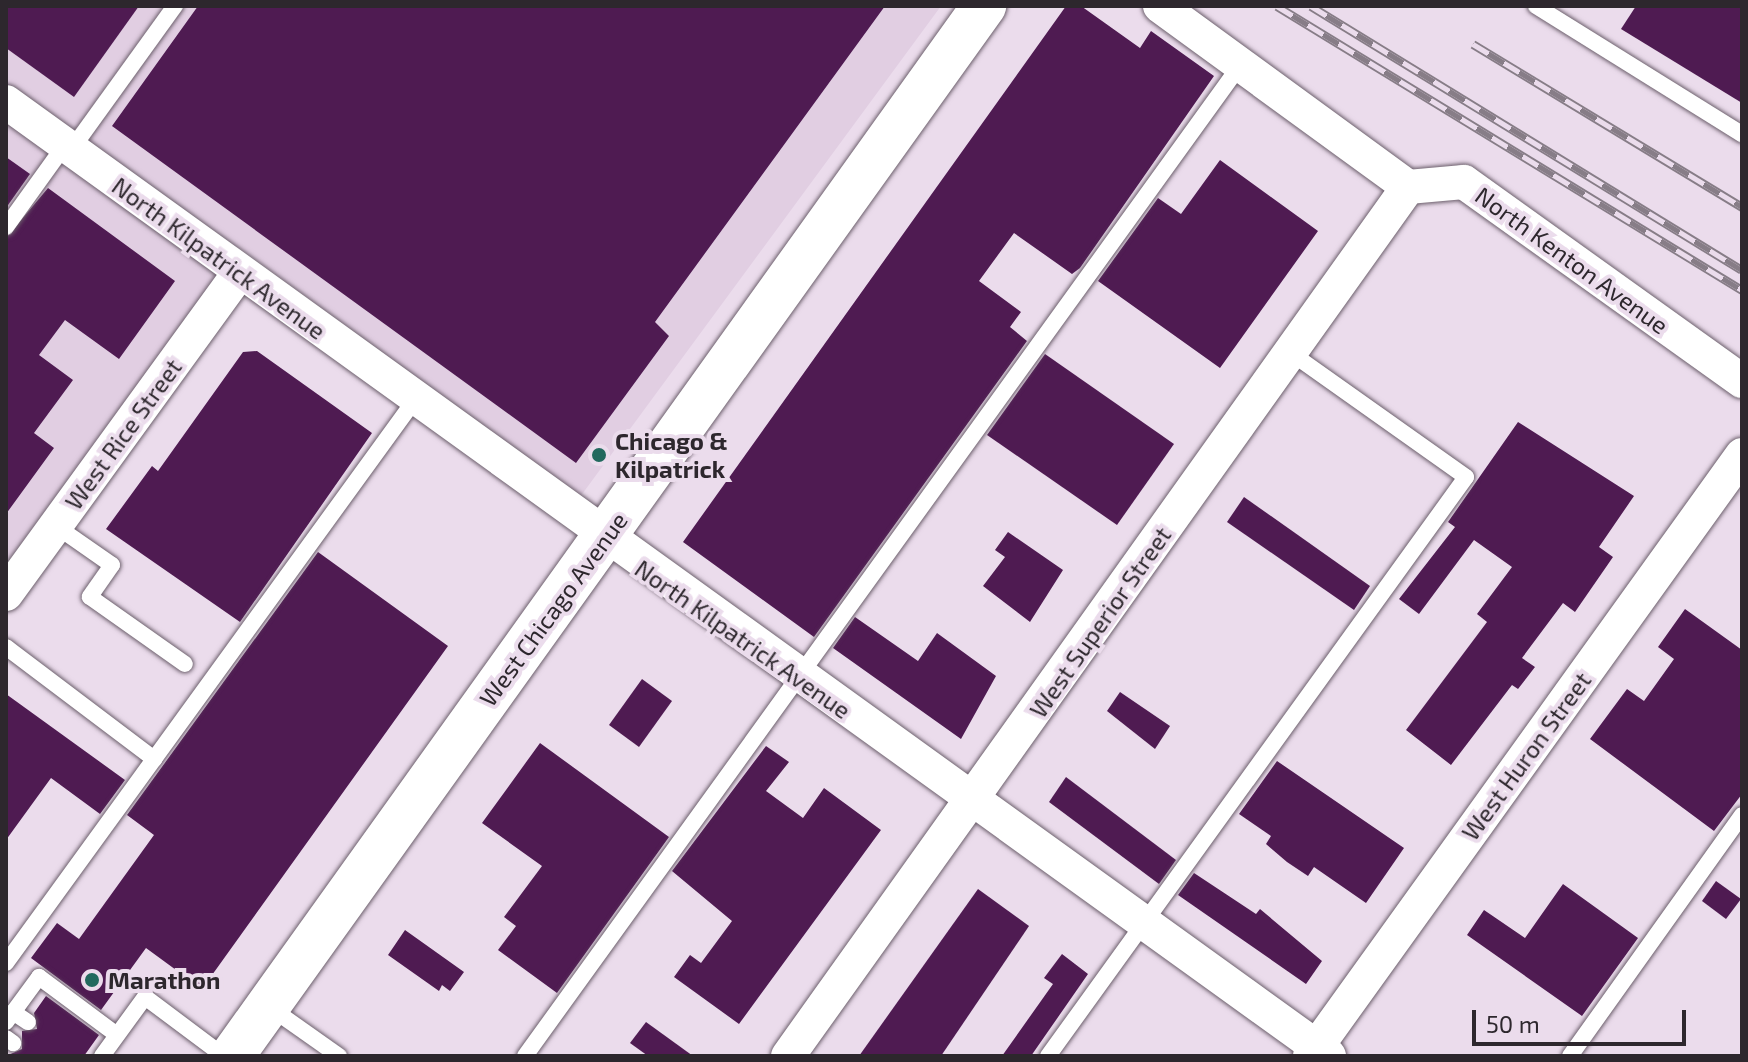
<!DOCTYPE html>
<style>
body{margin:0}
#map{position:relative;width:1748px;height:1062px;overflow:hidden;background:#ebdcec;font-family:"Exo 2",sans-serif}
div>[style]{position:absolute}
.built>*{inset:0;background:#e1cee2}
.building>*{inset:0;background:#4f1b52}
.roads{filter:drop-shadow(0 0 2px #6c5f6c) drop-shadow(0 0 2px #6c5f6c)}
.service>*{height:16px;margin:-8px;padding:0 8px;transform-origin:8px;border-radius:8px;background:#fff}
.minor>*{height:34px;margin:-17px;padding:0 17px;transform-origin:17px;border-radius:17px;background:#fff}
.secondary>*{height:44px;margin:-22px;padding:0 22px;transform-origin:22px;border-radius:22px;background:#fff}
.rail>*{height:9px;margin-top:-4.5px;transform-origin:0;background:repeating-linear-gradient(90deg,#ebdcec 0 18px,#877d87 0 36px);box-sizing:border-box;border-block:2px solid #877d87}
.dots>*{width:22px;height:22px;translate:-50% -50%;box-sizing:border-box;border:4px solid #ebdcec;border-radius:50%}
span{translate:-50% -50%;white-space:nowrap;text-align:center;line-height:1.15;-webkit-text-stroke:8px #ebdcec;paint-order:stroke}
.street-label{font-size:24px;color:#2d272d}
.poi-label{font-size:24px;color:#2d272d;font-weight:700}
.left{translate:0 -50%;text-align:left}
.frame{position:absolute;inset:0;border:8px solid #2d272d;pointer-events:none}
.scale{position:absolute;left:1472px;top:1010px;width:214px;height:36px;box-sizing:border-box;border:4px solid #2d272d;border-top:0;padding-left:10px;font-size:24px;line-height:28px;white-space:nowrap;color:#2d272d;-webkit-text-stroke:6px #ebdcec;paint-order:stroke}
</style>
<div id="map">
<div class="built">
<div style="clip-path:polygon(6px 6px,941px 6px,580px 497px,240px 248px,6px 564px)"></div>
</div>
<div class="building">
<div style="clip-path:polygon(6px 6px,139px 6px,74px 97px,6px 48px)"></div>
<div style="clip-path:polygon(198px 6px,885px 6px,655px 322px,669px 336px,576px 463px,112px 126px)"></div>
<div style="clip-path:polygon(1066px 6px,1081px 6px,1140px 48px,1151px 31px,1214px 76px,1080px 268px,1072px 274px,1014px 233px,979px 281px,1021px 312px,1010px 327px,1027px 341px,814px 637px,683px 542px)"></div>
<div style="clip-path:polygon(1636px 6px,1742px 6px,1742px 103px,1621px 29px)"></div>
<div style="clip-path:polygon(6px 157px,30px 174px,6px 208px)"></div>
<div style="clip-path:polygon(1220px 160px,1318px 231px,1220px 368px,1098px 281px,1158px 198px,1181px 214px)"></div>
<div style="clip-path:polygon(48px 188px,175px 281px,119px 359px,65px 320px,39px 355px,73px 380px,34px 433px,54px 448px,6px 514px,6px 238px)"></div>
<div style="clip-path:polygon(257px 351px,372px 433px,240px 622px,106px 529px,152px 466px,158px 471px,243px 352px)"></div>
<div style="clip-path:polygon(1045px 354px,1174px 444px,1117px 525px,987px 435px)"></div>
<div style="clip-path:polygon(1518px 422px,1634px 496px,1599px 547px,1613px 557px,1575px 612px,1563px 603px,1522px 658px,1535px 667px,1518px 689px,1512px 685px,1451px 765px,1406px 730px,1487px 622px,1477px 614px,1512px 567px,1474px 540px,1419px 614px,1399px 599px,1455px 527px,1448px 522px)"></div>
<div style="clip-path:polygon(1244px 497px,1370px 586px,1354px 610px,1227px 522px)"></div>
<div style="clip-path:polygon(1008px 532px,1063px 570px,1030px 622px,983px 586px,1005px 557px,995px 550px)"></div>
<div style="clip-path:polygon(318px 552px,448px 646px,202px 989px,146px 948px,101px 1010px,31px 958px,57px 923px,79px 939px,154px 835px,127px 815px)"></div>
<div style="clip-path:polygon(1685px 609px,1742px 650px,1742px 794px,1714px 831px,1590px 739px,1627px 689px,1644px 701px,1674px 659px,1658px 647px)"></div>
<div style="clip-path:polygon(855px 617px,918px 661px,937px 633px,996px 676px,961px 739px,833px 648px)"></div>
<div style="clip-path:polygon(642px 679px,672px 701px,639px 747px,609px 725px)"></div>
<div style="clip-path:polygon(1120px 692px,1170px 726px,1155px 749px,1107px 711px)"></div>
<div style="clip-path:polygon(6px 694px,125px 780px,100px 814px,51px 778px,6px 840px)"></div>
<div style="clip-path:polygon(540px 743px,669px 837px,557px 993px,498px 950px,516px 926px,504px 917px,542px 866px,482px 823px)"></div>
<div style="clip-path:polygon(766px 746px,789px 762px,766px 791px,803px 818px,824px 788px,881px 830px,739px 1024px,674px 977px,690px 955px,701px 963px,732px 921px,672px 871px)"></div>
<div style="clip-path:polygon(1277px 761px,1404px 848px,1366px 903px,1314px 867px,1308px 876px,1287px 862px,1266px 844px,1271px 836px,1239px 814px)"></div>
<div style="clip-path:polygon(1066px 777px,1176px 860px,1159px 884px,1049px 802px)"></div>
<div style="clip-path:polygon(1194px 873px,1256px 914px,1260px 909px,1322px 961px,1306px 984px,1178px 895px)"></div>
<div style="clip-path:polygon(1716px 881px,1741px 899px,1726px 919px,1702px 901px)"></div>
<div style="clip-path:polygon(1563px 884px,1638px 938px,1582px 1016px,1467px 935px,1484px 910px,1525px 938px)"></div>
<div style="clip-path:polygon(978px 889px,1029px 926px,941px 1056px,859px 1056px)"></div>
<div style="clip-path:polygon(405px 930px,464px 972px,450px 991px,442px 985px,439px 991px,388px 955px)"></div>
<div style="clip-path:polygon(1062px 954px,1088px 974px,1031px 1056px,1002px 1056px,1053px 984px,1044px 978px)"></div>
<div style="clip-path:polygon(46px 996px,99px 1035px,84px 1056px,6px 1056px,22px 1049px,22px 1031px,37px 1029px,34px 1013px)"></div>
<div style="clip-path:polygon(646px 1022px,693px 1056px,648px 1056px,630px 1043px)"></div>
</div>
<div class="roads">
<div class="service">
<div style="left:1536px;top:6px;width:243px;rotate:31.9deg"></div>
<div style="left:71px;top:150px;width:178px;rotate:-54.2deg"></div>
<div style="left:6px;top:227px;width:101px;rotate:-54.3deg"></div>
<div style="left:56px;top:526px;width:68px;rotate:34.9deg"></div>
<div style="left:112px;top:565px;width:39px;rotate:125deg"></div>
<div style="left:90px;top:597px;width:116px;rotate:35.2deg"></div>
<div style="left:6px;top:647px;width:186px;rotate:37.1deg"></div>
<div style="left:6px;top:963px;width:694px;rotate:-54.02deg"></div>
<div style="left:268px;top:1006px;width:87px;rotate:35.2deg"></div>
<div style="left:13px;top:1012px;width:18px;rotate:34deg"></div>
<div style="left:6px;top:1022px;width:56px;rotate:-53.7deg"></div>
<div style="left:39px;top:977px;width:97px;rotate:36.6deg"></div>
<div style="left:6px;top:1038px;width:9px;rotate:36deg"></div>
<div style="left:102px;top:1056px;width:73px;rotate:-53.9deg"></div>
<div style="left:145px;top:997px;width:99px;rotate:36.8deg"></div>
<div style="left:525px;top:1056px;width:1223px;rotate:-54.18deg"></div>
<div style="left:1048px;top:1056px;width:714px;rotate:-54.17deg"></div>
<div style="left:1466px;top:477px;width:214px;rotate:-144.7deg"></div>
<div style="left:1570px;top:1056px;width:296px;rotate:-54.5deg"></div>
</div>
<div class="minor">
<div style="left:1160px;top:6px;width:307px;rotate:36.1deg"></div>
<div style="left:1408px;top:187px;width:56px;rotate:-5.1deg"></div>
<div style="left:1464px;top:182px;width:342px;rotate:35.6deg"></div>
<div style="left:6px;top:102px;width:1631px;rotate:35.79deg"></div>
<div style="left:6px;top:594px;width:397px;rotate:-54deg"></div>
<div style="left:788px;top:1056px;width:1068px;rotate:-54.49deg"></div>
<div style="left:1310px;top:1056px;width:740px;rotate:-54.29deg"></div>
</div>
<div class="secondary">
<div style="left:232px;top:1056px;width:1292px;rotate:-54.39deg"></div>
</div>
</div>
<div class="rail">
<div style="left:1277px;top:6px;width:545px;rotate:31.41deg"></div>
<div style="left:1311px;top:6px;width:505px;rotate:31.49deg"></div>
<div style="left:1473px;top:44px;width:315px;rotate:31.2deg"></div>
</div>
<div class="dots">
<div style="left:599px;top:455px;background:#22695e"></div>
<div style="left:92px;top:980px;background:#22695e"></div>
</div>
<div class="street-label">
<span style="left:219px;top:258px;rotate:36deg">North Kilpatrick Avenue</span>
<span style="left:1572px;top:260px;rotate:36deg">North Kenton Avenue</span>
<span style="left:123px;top:434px;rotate:-54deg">West Rice Street</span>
<span style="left:553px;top:609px;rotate:-54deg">West Chicago Avenue</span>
<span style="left:1100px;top:622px;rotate:-55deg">West Superior Street</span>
<span style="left:743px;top:639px;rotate:35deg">North Kilpatrick Avenue</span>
<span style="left:1526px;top:756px;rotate:-54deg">West Huron Street</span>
</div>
<div class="poi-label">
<span class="left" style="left:615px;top:455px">Chicago &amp;<br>Kilpatrick</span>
<span class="left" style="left:108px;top:980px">Marathon</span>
</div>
<div class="frame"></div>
<div class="scale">50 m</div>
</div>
